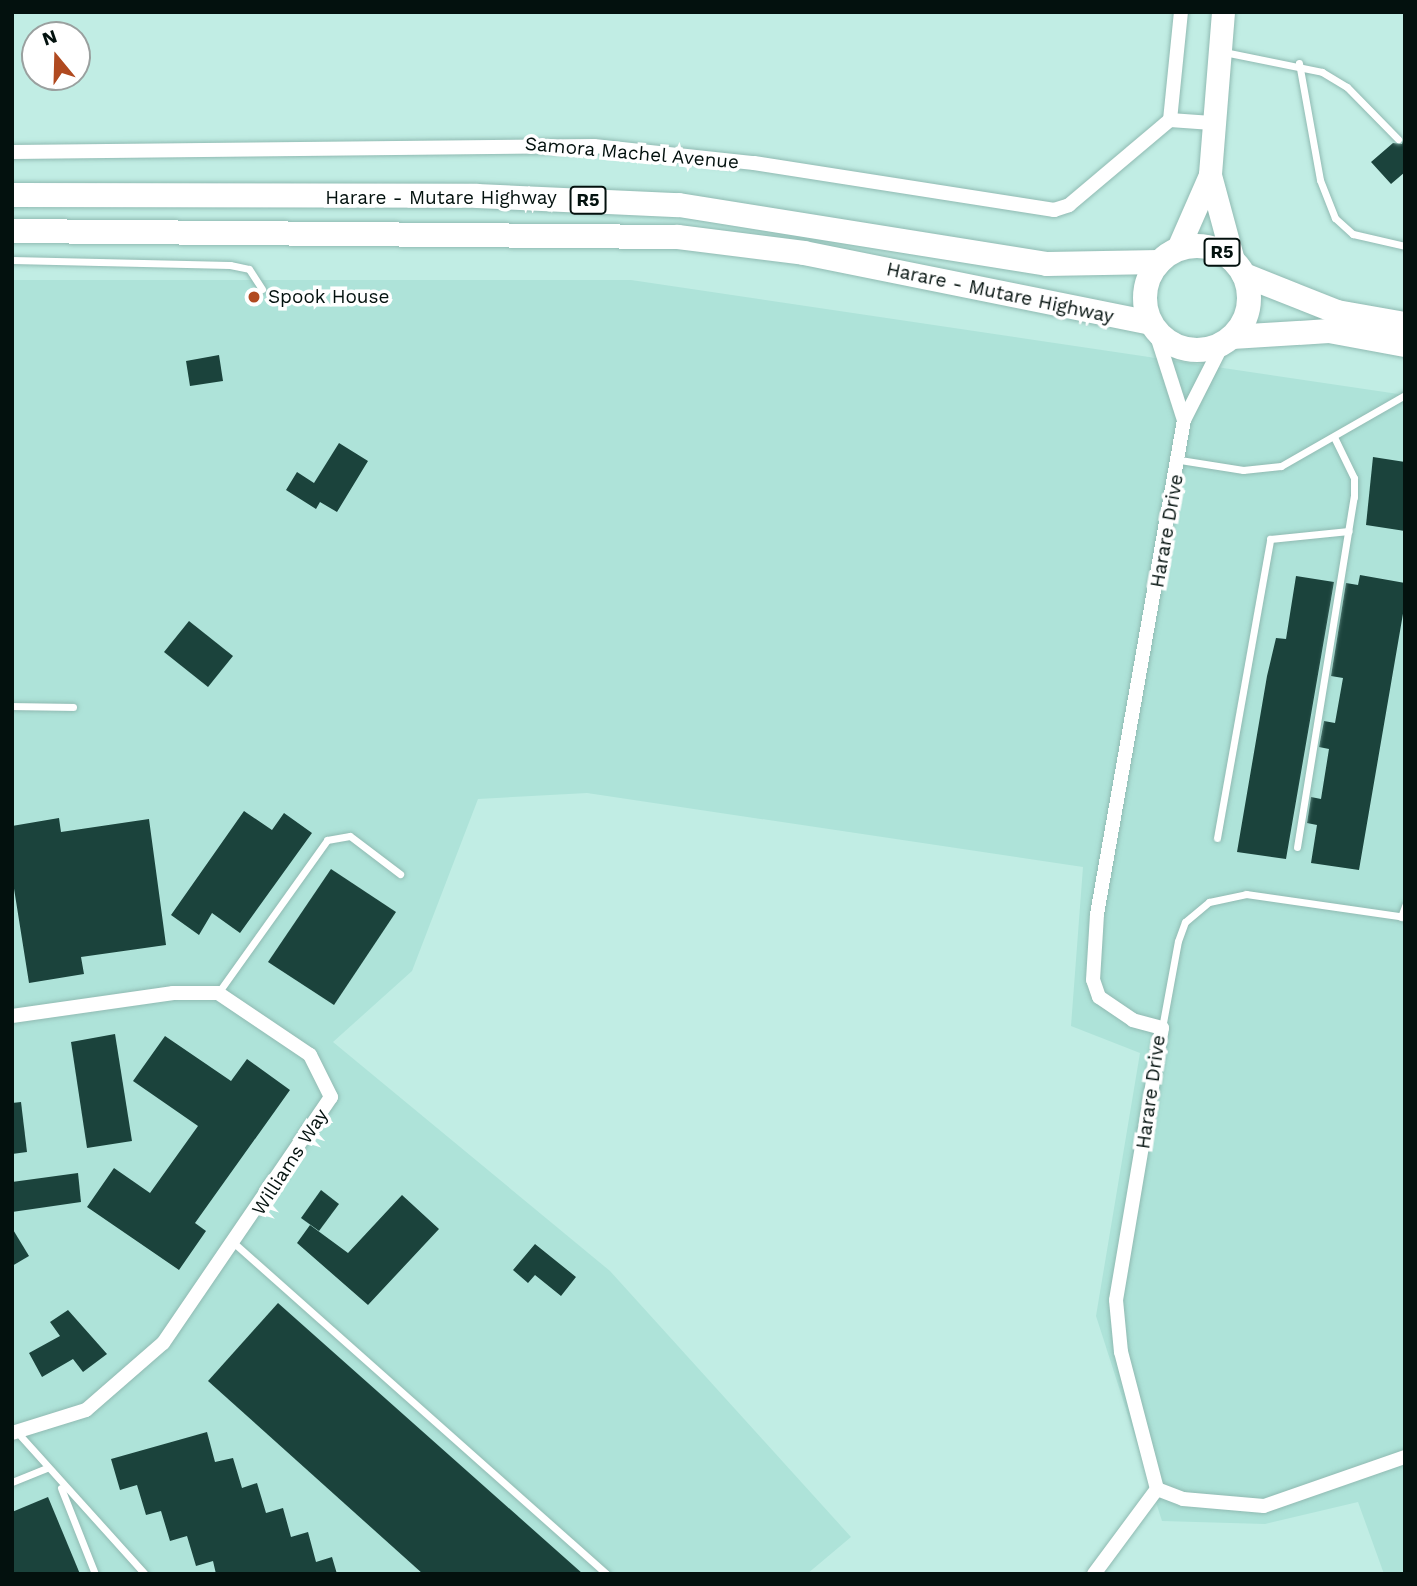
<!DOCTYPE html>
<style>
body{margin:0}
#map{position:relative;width:1417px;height:1586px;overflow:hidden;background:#c1ede4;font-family:"Work Sans",sans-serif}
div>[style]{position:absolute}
.built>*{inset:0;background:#aee3d9}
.building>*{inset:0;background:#1b433c}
.roads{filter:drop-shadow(0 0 2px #90bab2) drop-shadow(0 0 2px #90bab2)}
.service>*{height:7px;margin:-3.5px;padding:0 3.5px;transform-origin:3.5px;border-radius:3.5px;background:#fff}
.minor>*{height:14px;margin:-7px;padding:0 7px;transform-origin:7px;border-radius:7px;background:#fff}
.primary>*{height:23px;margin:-11.5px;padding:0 11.5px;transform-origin:11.5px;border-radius:11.5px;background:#fff}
.trunk>*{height:24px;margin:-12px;padding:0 12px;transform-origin:12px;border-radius:12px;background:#fff}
.trunk>.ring{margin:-12px;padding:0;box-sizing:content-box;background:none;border:24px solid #fff;border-radius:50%}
.dots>*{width:19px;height:19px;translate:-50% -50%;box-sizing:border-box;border:4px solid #fff;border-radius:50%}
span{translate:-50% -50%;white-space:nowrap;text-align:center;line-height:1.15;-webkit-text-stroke:7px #fff;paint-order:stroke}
.shield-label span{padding:2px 5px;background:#fff;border:2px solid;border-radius:5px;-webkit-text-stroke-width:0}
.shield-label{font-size:18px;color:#03110e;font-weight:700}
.street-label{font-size:19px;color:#03110e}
.poi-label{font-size:19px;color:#03110e}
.left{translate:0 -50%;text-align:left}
.frame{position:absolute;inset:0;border:14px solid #03110e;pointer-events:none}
.north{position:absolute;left:21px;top:21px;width:70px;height:70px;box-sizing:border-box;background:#fff;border:2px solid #9aa09f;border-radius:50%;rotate:341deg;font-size:19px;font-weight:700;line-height:28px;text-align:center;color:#03110e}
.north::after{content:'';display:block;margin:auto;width:24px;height:32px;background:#b04a20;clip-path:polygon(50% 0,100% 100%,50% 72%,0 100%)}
</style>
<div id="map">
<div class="built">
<div style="clip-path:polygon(12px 280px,631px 280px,1405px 395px,1405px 1574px,1384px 1574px,1358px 1502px,1265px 1524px,1162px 1521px,1096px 1316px,1140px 1053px,1071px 1026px,1083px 867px,587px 793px,478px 799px,412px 971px,333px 1042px,610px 1271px,851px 1537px,807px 1574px,12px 1574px)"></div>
</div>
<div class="building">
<div style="clip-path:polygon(1405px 133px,1405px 172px,1391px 184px,1371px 162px,1393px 143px,1402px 144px)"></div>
<div style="clip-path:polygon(219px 355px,223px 381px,190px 386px,186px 361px)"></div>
<div style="clip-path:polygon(339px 443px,368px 461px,337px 512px,320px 502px,316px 509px,286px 490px,297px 472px,314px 483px)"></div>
<div style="clip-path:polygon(1373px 457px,1405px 462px,1405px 531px,1366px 525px)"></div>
<div style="clip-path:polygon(1360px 575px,1405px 583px,1405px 602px,1359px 870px,1311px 863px,1317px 825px,1307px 823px,1311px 797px,1321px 799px,1329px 749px,1319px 747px,1324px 721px,1335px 723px,1343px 678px,1331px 676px,1346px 583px,1358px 585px)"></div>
<div style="clip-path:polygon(1296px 576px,1334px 582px,1286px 859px,1237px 852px,1267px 676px,1276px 638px,1286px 639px)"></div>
<div style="clip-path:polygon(189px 621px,233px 656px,208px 687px,164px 652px)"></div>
<div style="clip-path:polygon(244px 811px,272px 830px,284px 813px,312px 833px,240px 933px,212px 913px,199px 935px,171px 915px)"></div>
<div style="clip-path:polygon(59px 818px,61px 832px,149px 819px,166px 945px,81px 957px,84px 974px,29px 983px,12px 876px,12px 826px)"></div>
<div style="clip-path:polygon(331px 869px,396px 912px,334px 1005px,268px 962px)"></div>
<div style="clip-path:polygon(115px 1034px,132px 1141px,87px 1148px,71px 1042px)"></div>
<div style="clip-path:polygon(165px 1036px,231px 1081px,247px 1059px,290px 1090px,195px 1223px,206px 1231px,179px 1270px,87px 1207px,114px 1168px,150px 1193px,198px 1126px,133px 1081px)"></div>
<div style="clip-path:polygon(21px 1102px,27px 1152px,12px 1154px,12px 1103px)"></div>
<div style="clip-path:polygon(78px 1173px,81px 1202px,12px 1212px,12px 1182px)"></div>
<div style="clip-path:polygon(321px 1190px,339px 1204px,319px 1231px,301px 1218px)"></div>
<div style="clip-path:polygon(402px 1195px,439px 1229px,368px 1305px,297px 1243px,310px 1225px,348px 1253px)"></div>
<div style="clip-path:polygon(12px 1228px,29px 1256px,12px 1266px)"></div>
<div style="clip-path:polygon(535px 1244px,576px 1277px,561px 1296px,535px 1275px,528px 1283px,513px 1270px)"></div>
<div style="clip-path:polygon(278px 1303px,583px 1574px,423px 1574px,208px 1381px)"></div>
<div style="clip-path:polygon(68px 1310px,107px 1354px,83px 1372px,73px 1359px,42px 1377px,29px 1353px,60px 1336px,50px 1322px)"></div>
<div style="clip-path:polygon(207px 1432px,215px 1462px,233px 1458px,242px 1488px,257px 1483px,266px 1513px,283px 1508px,291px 1537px,308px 1532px,316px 1562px,332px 1557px,337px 1574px,216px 1574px,213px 1561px,196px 1566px,187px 1536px,170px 1541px,161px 1511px,146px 1515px,137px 1485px,120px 1490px,111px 1459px)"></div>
<div style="clip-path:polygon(48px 1497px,80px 1574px,12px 1574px,12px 1512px)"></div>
</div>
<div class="roads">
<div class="service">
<div style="left:1224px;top:52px;width:100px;rotate:11.5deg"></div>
<div style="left:1322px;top:72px;width:29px;rotate:31deg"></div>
<div style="left:1347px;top:87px;width:73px;rotate:45.6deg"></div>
<div style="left:1299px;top:63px;width:119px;rotate:79.8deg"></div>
<div style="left:1320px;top:180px;width:41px;rotate:68.5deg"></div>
<div style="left:1335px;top:218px;width:24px;rotate:42deg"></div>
<div style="left:1353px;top:234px;width:53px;rotate:13deg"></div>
<div style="left:12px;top:260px;width:218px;rotate:1.3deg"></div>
<div style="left:230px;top:265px;width:19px;rotate:12deg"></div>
<div style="left:249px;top:269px;width:24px;rotate:57deg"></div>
<div style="left:1180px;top:460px;width:64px;rotate:9deg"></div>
<div style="left:1243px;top:470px;width:38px;rotate:-6deg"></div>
<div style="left:1281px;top:466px;width:143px;rotate:-29.8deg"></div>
<div style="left:12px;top:706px;width:61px;rotate:0.9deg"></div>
<div style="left:1217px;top:838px;width:304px;rotate:-79.9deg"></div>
<div style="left:1270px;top:539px;width:79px;rotate:-5.8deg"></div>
<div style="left:1297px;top:847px;width:355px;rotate:-80.8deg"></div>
<div style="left:1354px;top:497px;width:19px;rotate:-90deg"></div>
<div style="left:1354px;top:478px;width:46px;rotate:-116deg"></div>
<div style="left:1401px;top:917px;width:12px;rotate:-70deg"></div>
<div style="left:218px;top:993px;width:188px;rotate:-54.5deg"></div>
<div style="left:327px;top:840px;width:23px;rotate:-10deg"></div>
<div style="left:350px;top:836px;width:63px;rotate:37.2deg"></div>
<div style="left:1162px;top:1028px;width:88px;rotate:-79.6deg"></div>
<div style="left:1178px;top:941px;width:20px;rotate:-70deg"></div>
<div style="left:1185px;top:922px;width:31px;rotate:-40deg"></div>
<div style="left:1209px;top:902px;width:38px;rotate:-12deg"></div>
<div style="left:1246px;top:894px;width:161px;rotate:8.2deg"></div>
<div style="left:235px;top:1244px;width:497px;rotate:41.6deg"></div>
<div style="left:17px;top:1432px;width:191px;rotate:48deg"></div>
<div style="left:12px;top:1482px;width:38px;rotate:-22deg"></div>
<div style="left:61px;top:1488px;width:92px;rotate:68.4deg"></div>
</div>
<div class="minor">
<div style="left:1170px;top:120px;width:42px;rotate:4.1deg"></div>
<div style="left:12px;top:152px;width:582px;rotate:-0.59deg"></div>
<div style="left:594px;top:146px;width:161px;rotate:6.1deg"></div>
<div style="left:754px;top:163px;width:304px;rotate:8.9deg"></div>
<div style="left:1054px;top:210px;width:16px;rotate:-18deg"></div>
<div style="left:1069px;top:205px;width:132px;rotate:-40.1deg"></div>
<div style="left:1170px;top:120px;width:109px;rotate:-84.2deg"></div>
<div style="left:1156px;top:333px;width:91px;rotate:72.2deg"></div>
<div style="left:12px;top:1016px;width:163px;rotate:-8.1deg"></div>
<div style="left:173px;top:993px;width:45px"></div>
<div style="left:218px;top:993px;width:111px;rotate:34deg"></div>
<div style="left:310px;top:1055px;width:47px;rotate:63.4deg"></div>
<div style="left:331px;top:1097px;width:298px;rotate:124.3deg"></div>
<div style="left:163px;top:1343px;width:102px;rotate:139deg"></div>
<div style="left:86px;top:1410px;width:77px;rotate:162.7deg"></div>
<div style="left:1157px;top:1489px;width:28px;rotate:21deg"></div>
<div style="left:1183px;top:1499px;width:81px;rotate:4.9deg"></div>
<div style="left:1264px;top:1506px;width:149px;rotate:-19.2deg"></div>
<div style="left:1094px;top:1574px;width:106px;rotate:-53.5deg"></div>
<div style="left:1157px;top:1489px;width:142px;rotate:-104.7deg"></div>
<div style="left:1121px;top:1352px;width:52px;rotate:-95.5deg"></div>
<div style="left:1116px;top:1300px;width:276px;rotate:-80.4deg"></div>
<div style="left:1162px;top:1028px;width:30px;rotate:-165deg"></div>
<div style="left:1133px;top:1020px;width:41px;rotate:-145.9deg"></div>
<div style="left:1099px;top:997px;width:18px;rotate:-109deg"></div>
<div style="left:1093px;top:980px;width:66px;rotate:-86.5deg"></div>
<div style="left:1097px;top:914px;width:502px;rotate:-80.01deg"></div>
<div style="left:1184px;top:420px;width:86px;rotate:-63.1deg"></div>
</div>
<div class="primary">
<div style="left:1223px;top:12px;width:164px;rotate:94.6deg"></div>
<div style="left:1210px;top:175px;width:88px;rotate:74.9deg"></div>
<div style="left:1178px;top:248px;width:80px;rotate:-66.3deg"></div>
</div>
<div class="trunk">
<div style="left:12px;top:195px;width:465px;rotate:0.1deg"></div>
<div style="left:477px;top:196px;width:202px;rotate:2.6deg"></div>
<div style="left:679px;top:205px;width:373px;rotate:9.1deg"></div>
<div style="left:1047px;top:264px;width:112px;rotate:-1deg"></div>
<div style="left:12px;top:231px;width:666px;rotate:0.52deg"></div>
<div style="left:678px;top:237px;width:127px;rotate:7.2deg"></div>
<div style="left:804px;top:253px;width:353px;rotate:11.4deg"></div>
<div class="ring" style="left:1145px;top:246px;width:80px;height:80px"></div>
<div style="left:1244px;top:275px;width:100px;rotate:21.7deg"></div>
<div style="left:1337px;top:312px;width:69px;rotate:10deg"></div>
<div style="left:1232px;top:337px;width:97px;rotate:-3.5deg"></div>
<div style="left:1329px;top:331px;width:77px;rotate:10.4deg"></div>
</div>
</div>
<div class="dots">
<div style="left:254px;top:297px;background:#b04a20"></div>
</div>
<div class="shield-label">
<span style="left:588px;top:200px">R5</span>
<span style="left:1222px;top:252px">R5</span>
</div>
<div class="street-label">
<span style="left:632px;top:153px;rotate:5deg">Samora Machel Avenue</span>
<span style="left:441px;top:198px">Harare - Mutare Highway</span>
<span style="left:1000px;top:293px;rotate:12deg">Harare - Mutare Highway</span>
<span style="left:1167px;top:531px;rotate:-80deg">Harare Drive</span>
<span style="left:1151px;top:1092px;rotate:-82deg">Harare Drive</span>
<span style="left:290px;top:1162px;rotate:-57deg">Williams Way</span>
</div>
<div class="poi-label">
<span class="left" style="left:268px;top:297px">Spook House</span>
</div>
<div class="frame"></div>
<div class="north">N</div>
</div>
